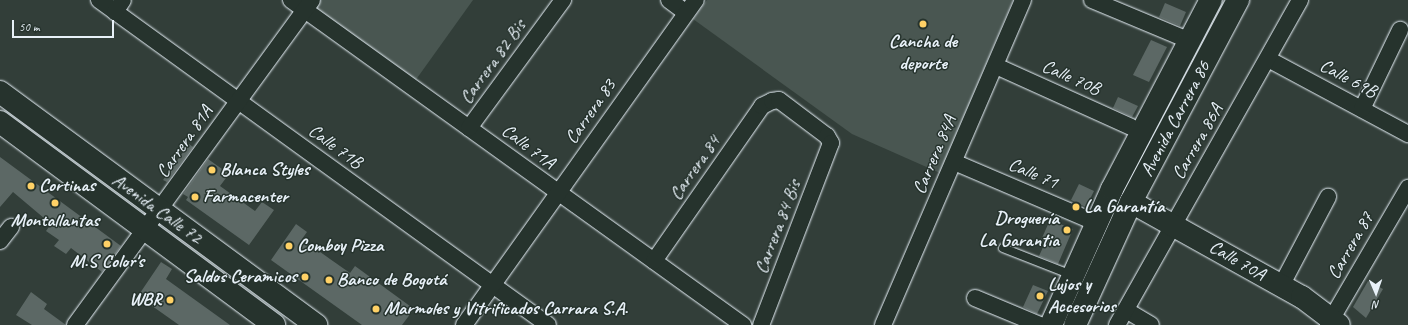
<!DOCTYPE html>
<meta charset="utf-8">
<style>
body{margin:0}
#map{position:relative;width:1408px;height:325px;overflow:hidden;background:#323e39;font-family:Caveat,sans-serif}
div>[style]{position:absolute}
.green>*{inset:0;background:#495651}
.building>*{inset:0;background:#5c6865}
.roads{filter:drop-shadow(0 0 1px #e8f1f8) drop-shadow(0 0 1px #e8f1f8)}
.lane>*{height:8px;margin:-4px;padding:0 4px;transform-origin:4px;border-radius:4px;background:#26332d}
.street>*{height:16px;margin:-8px;padding:0 8px;transform-origin:8px;border-radius:8px;background:#26332d}
.secondary>*{height:22px;margin:-11px;padding:0 11px;transform-origin:11px;border-radius:11px;background:#26332d}
.primary>*{height:22px;margin:-11px;padding:0 11px;transform-origin:11px;border-radius:11px;background:#26332d}
.dots>*{width:11px;height:11px;translate:-50% -50%;box-sizing:border-box;border:2px solid #26332d;border-radius:50%}
span{translate:-50% -50%;white-space:nowrap;text-align:center;line-height:1.15;-webkit-text-stroke:3px #26332d;paint-order:stroke}
.poi-label{font-size:19px;color:#e8f1f8;font-weight:700}
.left{translate:0 -50%;text-align:left}
.right{translate:-100% -50%;text-align:right}
.street-label{font-size:19px;color:#e8f1f8}
.north{position:absolute;left:1356px;top:273px;width:40px;height:40px;-webkit-text-stroke:3px #26332d;paint-order:stroke;rotate:178deg;font-size:11px;font-weight:700;line-height:16px;text-align:center;color:#e8f1f8}
.north::after{content:'';display:block;margin:auto;width:14px;height:18px;background:#e8f1f8;clip-path:polygon(50% 0,100% 100%,50% 72%,0 100%)}
.scale{position:absolute;left:12px;top:20px;width:102px;height:18px;box-sizing:border-box;border:2px solid #e8f1f8;border-top:0;padding-left:5px;font-size:12px;line-height:14px;white-space:nowrap;color:#e8f1f8;-webkit-text-stroke:3px #26332d;paint-order:stroke}
</style>
<div id="map">
<div class="green">
<div style="clip-path:polygon(318px 0,473px 0,415px 81px,312px 8px)"></div>
<div style="clip-path:polygon(707px 0,1013px 0,940px 173px,852px 134px,693px 19px)"></div>
</div>
<div class="building">
<div style="clip-path:polygon(1165px 3px,1186px 12px,1180px 26px,1159px 17px)"></div>
<div style="clip-path:polygon(1151px 40px,1167px 47px,1149px 82px,1133px 75px)"></div>
<div style="clip-path:polygon(1118px 97px,1138px 106px,1132px 117px,1113px 108px)"></div>
<div style="clip-path:polygon(189px 144px,193px 147px,167px 182px,163px 180px)"></div>
<div style="clip-path:polygon(0 157px,121px 246px,102px 272px,71px 248px,66px 254px,54px 246px,59px 240px,46px 231px,51px 224px,13px 192px,0 207px)"></div>
<div style="clip-path:polygon(208px 159px,229px 174px,220px 186px,255px 211px,262px 202px,274px 210px,249px 245px,186px 200px,188px 197px,183px 194px)"></div>
<div style="clip-path:polygon(1079px 184px,1094px 191px,1086px 207px,1071px 200px)"></div>
<div style="clip-path:polygon(1050px 220px,1073px 229px,1058px 264px,1039px 256px,1045px 243px,1041px 240px)"></div>
<div style="clip-path:polygon(296px 224px,307px 232px,302px 239px,330px 259px,350px 273px,355px 266px,414px 309px,402px 325px,362px 325px,271px 260px)"></div>
<div style="clip-path:polygon(161px 262px,172px 269px,166px 279px,230px 325px,179px 325px,138px 296px)"></div>
<div style="clip-path:polygon(1368px 281px,1383px 289px,1366px 318px,1353px 307px)"></div>
<div style="clip-path:polygon(1033px 285px,1048px 291px,1037px 314px,1023px 307px)"></div>
<div style="clip-path:polygon(31px 292px,47px 304px,44px 309px,66px 325px,32px 325px,16px 315px)"></div>
</div>
<div class="roads">
<div class="lane">
<div style="left:1003px;top:248px;width:74px;rotate:21.4deg"></div>
</div>
<div class="street">
<div style="left:99px;top:0;width:554px;rotate:35.9deg"></div>
<div style="left:291px;top:0;width:557px;rotate:35.72deg"></div>
<div style="left:669px;top:0;width:21px;rotate:37deg"></div>
<div style="left:1092px;top:0;width:106px;rotate:22.7deg"></div>
<div style="left:115px;top:12px;width:14px;rotate:-56deg"></div>
<div style="left:1268px;top:59px;width:159px;rotate:28.2deg"></div>
<div style="left:996px;top:66px;width:148px;rotate:24.3deg"></div>
<div style="left:1362px;top:109px;width:88px;rotate:-64.3deg"></div>
<div style="left:469px;top:128px;width:159px;rotate:-53.7deg"></div>
<div style="left:954px;top:162px;width:155px;rotate:23.1deg"></div>
<div style="left:0;top:241px;width:18px;rotate:-52deg"></div>
<div style="left:654px;top:261px;width:189px;rotate:-55.1deg"></div>
<div style="left:762px;top:106px;width:11px;rotate:-27deg"></div>
<div style="left:772px;top:101px;width:7px;rotate:-8deg"></div>
<div style="left:779px;top:100px;width:60px;rotate:36.9deg"></div>
<div style="left:827px;top:136px;width:8px;rotate:60deg"></div>
<div style="left:831px;top:143px;width:195px;rotate:111deg"></div>
<div style="left:1281px;top:286px;width:101px;rotate:-62.2deg"></div>
<div style="left:975px;top:298px;width:70px;rotate:22.6deg"></div>
<div style="left:1126px;top:310px;width:29px;rotate:31deg"></div>
<div style="left:75px;top:325px;width:402px;rotate:-53.9deg"></div>
<div style="left:464px;top:325px;width:399px;rotate:-54.5deg"></div>
<div style="left:883px;top:325px;width:354px;rotate:-66.7deg"></div>
<div style="left:1117px;top:325px;width:373px;rotate:-60.6deg"></div>
<div style="left:1328px;top:325px;width:159px;rotate:-59.7deg"></div>
</div>
<div class="secondary">
<div style="left:0;top:92px;width:393px;rotate:36.4deg"></div>
<div style="left:0;top:122px;width:341px;rotate:36.5deg"></div>
<div style="left:1131px;top:202px;width:196px;rotate:29.1deg"></div>
<div style="left:1302px;top:297px;width:46px;rotate:37.1deg"></div>
</div>
<div class="primary">
<div style="left:1051px;top:325px;width:149px;rotate:-65.8deg"></div>
<div style="left:1112px;top:189px;width:213px;rotate:-62.4deg"></div>
<div style="left:1075px;top:325px;width:135px;rotate:-65.5deg"></div>
<div style="left:1131px;top:202px;width:229px;rotate:-62.1deg"></div>
</div>
</div>
<div class="dots">
<div style="left:923px;top:24px;background:#ffd166"></div>
<div style="left:212px;top:170px;background:#ffd166"></div>
<div style="left:31px;top:186px;background:#ffd166"></div>
<div style="left:195px;top:197px;background:#ffd166"></div>
<div style="left:55px;top:203px;background:#ffd166"></div>
<div style="left:1076px;top:207px;background:#ffd166"></div>
<div style="left:1067px;top:230px;background:#ffd166"></div>
<div style="left:107px;top:244px;background:#ffd166"></div>
<div style="left:289px;top:246px;background:#ffd166"></div>
<div style="left:305px;top:277px;background:#ffd166"></div>
<div style="left:329px;top:280px;background:#ffd166"></div>
<div style="left:1040px;top:296px;background:#ffd166"></div>
<div style="left:170px;top:300px;background:#ffd166"></div>
<div style="left:376px;top:309px;background:#ffd166"></div>
</div>
<div class="poi-label">
<span style="left:923px;top:53px">Cancha de<br>deporte</span>
<span class="left" style="left:220px;top:170px">Blanca Styles</span>
<span class="left" style="left:39px;top:186px">Cortinas</span>
<span class="left" style="left:203px;top:197px">Farmacenter</span>
<span class="left" style="left:1084px;top:207px">La Garantía</span>
<span class="right" style="left:1059px;top:230px">Droguería<br>La Garantia</span>
<span style="left:55px;top:221px">Montallantas</span>
<span class="left" style="left:297px;top:246px">Comboy Pizza</span>
<span style="left:107px;top:262px">M.S Color's</span>
<span class="right" style="left:297px;top:277px">Saldos Ceramicos</span>
<span class="left" style="left:337px;top:280px">Banco de Bogotá</span>
<span class="left" style="left:1048px;top:296px">Lujos y<br>Accesorios</span>
<span class="right" style="left:162px;top:300px">WBR</span>
<span class="left" style="left:384px;top:309px">Marmoles y Vitrificados Carrara S.A.</span>
</div>
<div class="street-label">
<span style="left:493px;top:62px;rotate:-54deg">Carrera 82 Bis</span>
<span style="left:1071px;top:78px;rotate:24deg">Calle 70B</span>
<span style="left:1348px;top:79px;rotate:28deg">Calle 69B</span>
<span style="left:591px;top:112px;rotate:-55deg">Carrera 83</span>
<span style="left:1176px;top:119px;rotate:-62deg">Avenida Carrera 86</span>
<span style="left:185px;top:142px;rotate:-55deg">Carrera 81A</span>
<span style="left:1198px;top:142px;rotate:-60deg">Carrera 86A</span>
<span style="left:335px;top:147px;rotate:36deg">Calle 71B</span>
<span style="left:528px;top:147px;rotate:37deg">Calle 71A</span>
<span style="left:935px;top:155px;rotate:-67deg">Carrera 84A</span>
<span style="left:695px;top:168px;rotate:-55deg">Carrera 84</span>
<span style="left:1033px;top:174px;rotate:23deg">Calle 71</span>
<span style="left:157px;top:209px;rotate:36deg">Avenida Calle 72</span>
<span style="left:778px;top:227px;rotate:-69deg">Carrera 84 Bis</span>
<span style="left:1351px;top:246px;rotate:-60deg">Carrera 87</span>
<span style="left:1237px;top:261px;rotate:30deg">Calle 70A</span>
</div>
<div class="north">N</div>
<div class="scale">50 m</div>
</div>
